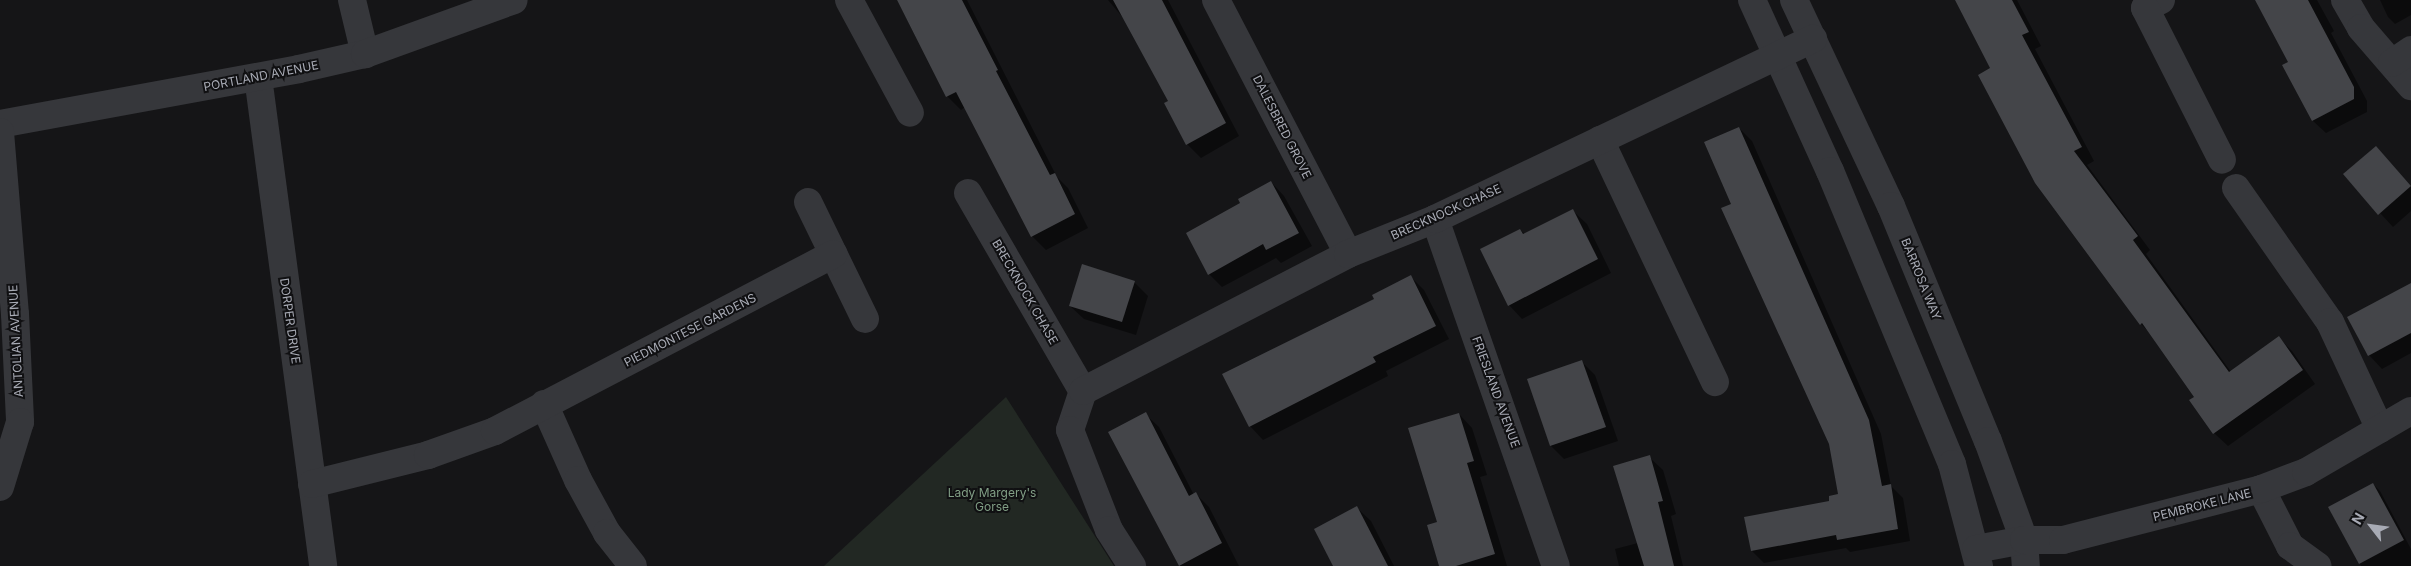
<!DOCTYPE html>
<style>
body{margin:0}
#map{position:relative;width:2411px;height:566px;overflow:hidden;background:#151517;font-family:Inter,sans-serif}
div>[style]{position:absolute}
.green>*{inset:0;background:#222823}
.shadow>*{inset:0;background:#0007}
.building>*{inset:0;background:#444549}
.minor>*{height:28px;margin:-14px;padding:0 14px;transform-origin:14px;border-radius:14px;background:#36373b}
span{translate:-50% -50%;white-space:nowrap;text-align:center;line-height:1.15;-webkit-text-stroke:4px #101012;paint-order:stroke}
.street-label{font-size:12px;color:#a8abb5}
.park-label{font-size:12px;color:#819e85}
.north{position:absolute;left:2346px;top:501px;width:50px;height:50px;-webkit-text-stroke:4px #101012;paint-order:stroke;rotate:300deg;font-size:14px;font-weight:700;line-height:20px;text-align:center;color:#a8abb5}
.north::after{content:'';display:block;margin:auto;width:18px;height:22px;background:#a8abb5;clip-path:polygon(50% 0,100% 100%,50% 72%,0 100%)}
</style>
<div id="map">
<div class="green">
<div style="clip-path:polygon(1006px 397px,1114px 566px,824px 566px)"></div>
</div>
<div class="shadow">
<div style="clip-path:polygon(897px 0,967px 0,1057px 177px,1068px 188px,1088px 228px,1046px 250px,1032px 236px,965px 107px,961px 110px,947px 96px)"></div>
<div style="clip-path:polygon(1108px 0,1168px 0,1239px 136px,1201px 158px,1187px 144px,1169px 102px,1125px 20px)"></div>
<div style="clip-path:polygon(1956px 0,2017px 0,2041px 46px,2035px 49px,2094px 161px,2087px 165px,2150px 250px,2146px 254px,2231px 372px,2279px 338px,2292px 351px,2315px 384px,2228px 446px,2214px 433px,2195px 397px,2151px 334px,2141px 324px,1991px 69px)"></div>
<div style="clip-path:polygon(2256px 0,2317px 0,2334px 31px,2331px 33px,2367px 101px,2367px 112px,2326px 133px,2313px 121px,2284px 65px,2290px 62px)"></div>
<div style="clip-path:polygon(2380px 0,2411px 0,2411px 15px,2395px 24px,2388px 17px)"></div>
<div style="clip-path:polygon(1739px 128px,1752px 141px,1881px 434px,1891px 486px,1903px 498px,1910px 541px,1850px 552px,1846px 548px,1764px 563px,1752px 551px,1839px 495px,1830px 444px,1733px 204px)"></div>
<div style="clip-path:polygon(2376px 147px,2411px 186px,2411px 211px,2393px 227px,2345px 175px)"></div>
<div style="clip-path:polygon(1271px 182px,1284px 196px,1312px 246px,1281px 263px,1276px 258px,1222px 287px,1209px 274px,1242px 203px)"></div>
<div style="clip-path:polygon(1573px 211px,1587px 224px,1611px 273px,1522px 319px,1509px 305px,1520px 230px,1525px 234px)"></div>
<div style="clip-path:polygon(1411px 277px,1424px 290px,1449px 339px,1386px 371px,1388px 376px,1263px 440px,1250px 426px,1376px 299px)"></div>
<div style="clip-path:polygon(1134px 282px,1148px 296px,1136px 335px,1084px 319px,1070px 306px)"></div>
<div style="clip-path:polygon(2411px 284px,2411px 353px,2382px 369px,2369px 355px)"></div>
<div style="clip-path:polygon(1581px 361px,1595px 375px,1618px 441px,1564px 459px,1551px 446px)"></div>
<div style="clip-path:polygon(1145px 414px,1159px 427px,1194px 495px,1196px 494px,1209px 507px,1239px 566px,1179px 566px,1109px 432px)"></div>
<div style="clip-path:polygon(1459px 414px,1472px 428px,1487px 475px,1480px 477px,1507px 566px,1441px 566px,1439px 523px)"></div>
<div style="clip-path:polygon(1649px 457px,1663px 470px,1676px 514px,1671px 516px,1683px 566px,1619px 566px,1615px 549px,1638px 543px)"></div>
<div style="clip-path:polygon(2373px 484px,2380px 491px,2411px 549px,2411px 566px,2361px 566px,2330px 508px)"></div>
<div style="clip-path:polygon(1357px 508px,1371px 521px,1394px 566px,1334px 566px)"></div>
</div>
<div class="building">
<div style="clip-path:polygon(897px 0,962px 0,998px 70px,996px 71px,1050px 175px,1055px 173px,1075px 214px,1031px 237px,956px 92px,946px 97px)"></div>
<div style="clip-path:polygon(1113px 0,1162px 0,1226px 123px,1186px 145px,1164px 103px,1168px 101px)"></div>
<div style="clip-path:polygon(1955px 0,2012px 0,2029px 32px,2022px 35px,2082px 147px,2074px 151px,2138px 236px,2133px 240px,2229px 372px,2279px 336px,2303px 370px,2213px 434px,2189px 400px,2194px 397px,2142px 323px,2140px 325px,2035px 183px,1978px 75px,1990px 68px)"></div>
<div style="clip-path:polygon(2255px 0,2308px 0,2354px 87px,2354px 99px,2312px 121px,2282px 65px,2288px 62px)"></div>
<div style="clip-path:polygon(1739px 127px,1869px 420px,1882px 486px,1891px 484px,1898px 529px,1837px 540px,1836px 535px,1751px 551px,1744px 517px,1829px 501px,1829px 496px,1838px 494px,1829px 444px,1721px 208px,1731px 204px,1704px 142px)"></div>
<div style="clip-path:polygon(2376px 146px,2411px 186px,2378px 215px,2343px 174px)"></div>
<div style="clip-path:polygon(1271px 181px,1299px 233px,1266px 250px,1263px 244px,1208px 275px,1186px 233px,1240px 203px,1238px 199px)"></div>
<div style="clip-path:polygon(1573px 209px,1598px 259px,1508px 306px,1480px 249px,1520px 229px,1523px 234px)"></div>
<div style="clip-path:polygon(1082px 264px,1135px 281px,1122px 322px,1069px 306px)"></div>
<div style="clip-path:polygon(1411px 275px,1436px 326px,1373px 357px,1376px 362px,1249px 427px,1222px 374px,1374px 299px,1372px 295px)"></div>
<div style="clip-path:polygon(2411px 283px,2411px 333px,2368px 356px,2347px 317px)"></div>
<div style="clip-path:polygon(1582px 360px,1606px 427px,1550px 446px,1527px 379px)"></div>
<div style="clip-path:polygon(1146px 412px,1189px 496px,1196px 492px,1222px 543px,1179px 566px,1108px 432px)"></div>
<div style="clip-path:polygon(1459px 413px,1474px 461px,1467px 463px,1495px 554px,1456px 566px,1439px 566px,1427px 525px,1437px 522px,1408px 428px)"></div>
<div style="clip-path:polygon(1650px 455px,1663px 501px,1658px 502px,1674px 566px,1644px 566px,1613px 466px)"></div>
<div style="clip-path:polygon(2373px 483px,2404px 540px,2359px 564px,2328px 507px)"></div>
<div style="clip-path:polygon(1357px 506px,1388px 566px,1333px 566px,1314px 529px)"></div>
</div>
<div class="minor">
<div style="left:352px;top:0;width:56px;rotate:76.5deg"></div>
<div style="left:849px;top:0;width:128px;rotate:61.6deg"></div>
<div style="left:1216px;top:0;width:286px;rotate:62.5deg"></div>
<div style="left:1752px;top:0;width:188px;rotate:65.5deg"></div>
<div style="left:1830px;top:171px;width:317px;rotate:67.4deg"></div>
<div style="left:1952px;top:464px;width:106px;rotate:75.2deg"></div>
<div style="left:1794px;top:0;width:228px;rotate:64.8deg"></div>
<div style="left:1891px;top:206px;width:254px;rotate:67.6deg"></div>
<div style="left:1988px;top:441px;width:105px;rotate:70deg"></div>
<div style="left:2024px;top:540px;width:26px;rotate:86deg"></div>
<div style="left:2161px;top:0;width:18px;rotate:153deg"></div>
<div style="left:2145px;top:8px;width:170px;rotate:63.1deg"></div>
<div style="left:2345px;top:0;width:32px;rotate:60deg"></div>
<div style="left:2361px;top:28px;width:77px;rotate:49.2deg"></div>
<div style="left:2392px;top:63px;width:23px;rotate:-34deg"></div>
<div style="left:258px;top:77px;width:493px;rotate:82.4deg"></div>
<div style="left:0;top:124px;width:304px;rotate:-10.4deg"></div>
<div style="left:299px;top:69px;width:68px;rotate:-12.8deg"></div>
<div style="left:365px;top:54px;width:158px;rotate:-19.9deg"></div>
<div style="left:0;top:132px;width:183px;rotate:85.3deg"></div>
<div style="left:15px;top:314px;width:108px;rotate:87.3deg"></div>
<div style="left:20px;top:422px;width:68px;rotate:107.1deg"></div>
<div style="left:1600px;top:140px;width:268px;rotate:64.6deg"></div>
<div style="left:2236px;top:188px;width:164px;rotate:55deg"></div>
<div style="left:2330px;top:322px;width:118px;rotate:65deg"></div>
<div style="left:968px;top:193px;width:229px;rotate:59.9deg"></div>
<div style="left:1083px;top:391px;width:41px;rotate:108.4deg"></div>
<div style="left:1070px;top:430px;width:107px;rotate:68.7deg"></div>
<div style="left:1109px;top:530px;width:43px;rotate:57.4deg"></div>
<div style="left:808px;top:202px;width:130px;rotate:64deg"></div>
<div style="left:1435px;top:219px;width:367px;rotate:70.8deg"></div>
<div style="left:1083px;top:391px;width:298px;rotate:-27.3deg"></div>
<div style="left:1348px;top:254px;width:94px;rotate:-21.9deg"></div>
<div style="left:1435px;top:219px;width:419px;rotate:-25.5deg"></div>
<div style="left:544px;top:404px;width:83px;rotate:65.9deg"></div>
<div style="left:578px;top:480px;width:60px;rotate:61.3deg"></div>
<div style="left:607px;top:533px;width:42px;rotate:51.8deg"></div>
<div style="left:312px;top:484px;width:120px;rotate:-14deg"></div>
<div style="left:428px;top:455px;width:71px;rotate:-19.7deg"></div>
<div style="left:495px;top:431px;width:382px;rotate:-27.6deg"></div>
<div style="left:2261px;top:489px;width:64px;rotate:63deg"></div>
<div style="left:2290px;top:546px;width:34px;rotate:36deg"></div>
<div style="left:1976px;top:549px;width:49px;rotate:-10.6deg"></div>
<div style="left:2024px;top:540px;width:39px"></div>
<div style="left:2063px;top:540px;width:204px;rotate:-14.4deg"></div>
<div style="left:2261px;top:489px;width:48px;rotate:-20.7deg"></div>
<div style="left:2306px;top:472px;width:121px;rotate:-30.2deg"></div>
</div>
<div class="street-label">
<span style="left:261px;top:76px;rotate:-11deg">PORTLAND AVENUE</span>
<span style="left:1282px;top:127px;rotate:63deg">DALESBRED GROVE</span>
<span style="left:1446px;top:212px;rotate:-24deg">BRECKNOCK CHASE</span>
<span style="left:1921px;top:279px;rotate:68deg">BARROSA WAY</span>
<span style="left:1025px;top:292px;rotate:60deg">BRECKNOCK CHASE</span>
<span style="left:290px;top:321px;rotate:82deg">DORPER DRIVE</span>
<span style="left:690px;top:330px;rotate:-27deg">PIEDMONTESE GARDENS</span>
<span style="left:16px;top:341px;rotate:-93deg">ANTOLIAN AVENUE</span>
<span style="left:1496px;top:392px;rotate:70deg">FRIESLAND AVENUE</span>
<span style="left:2202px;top:505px;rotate:-14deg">PEMBROKE LANE</span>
</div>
<div class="park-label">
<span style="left:992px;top:500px">Lady Margery's<br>Gorse</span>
</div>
<div class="north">N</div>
</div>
